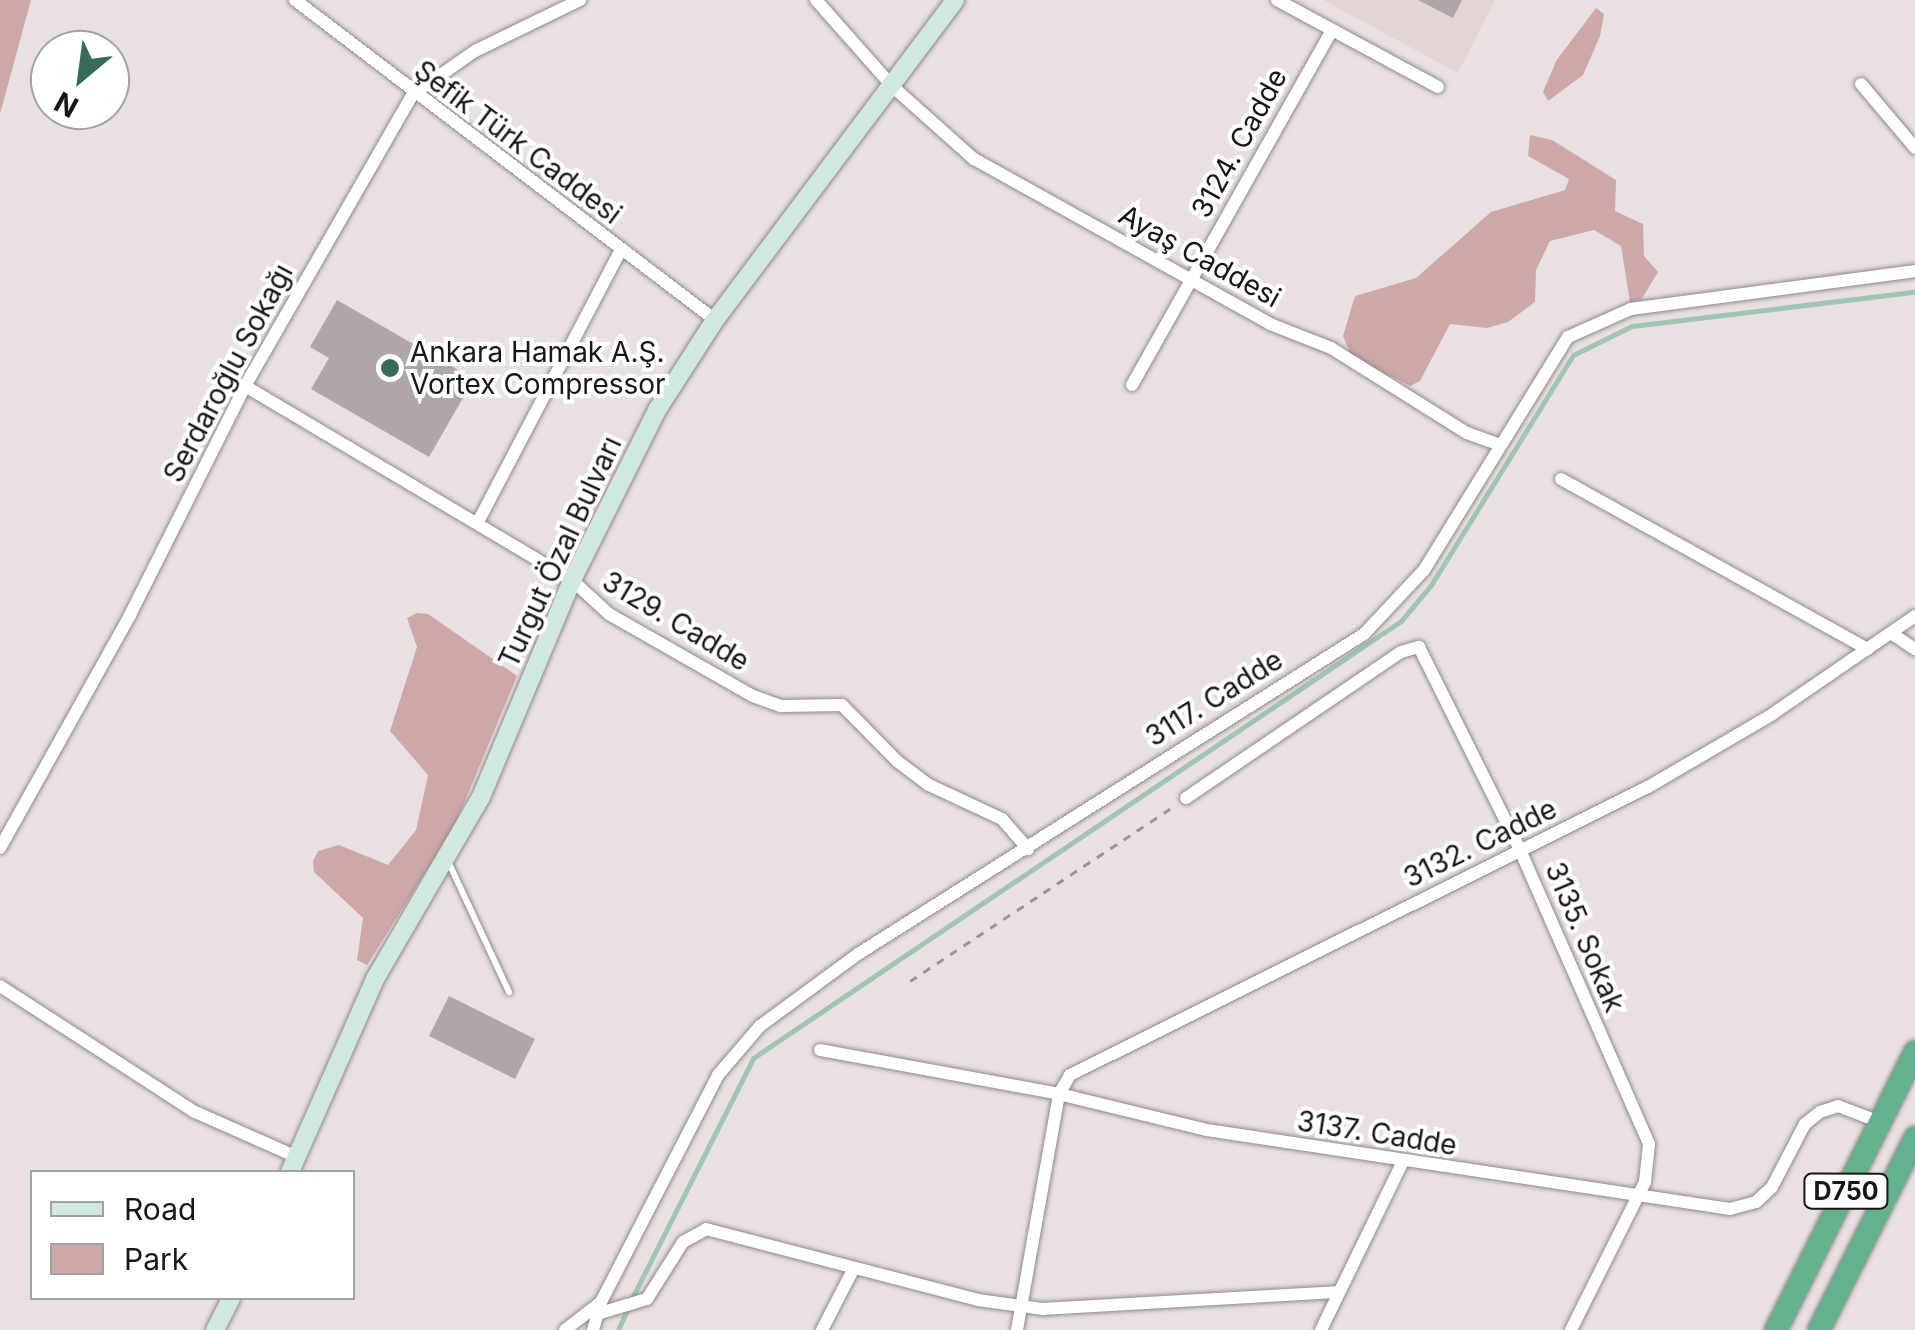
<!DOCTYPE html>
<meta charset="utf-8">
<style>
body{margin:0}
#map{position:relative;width:1915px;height:1330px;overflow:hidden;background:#e9e1e1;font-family:Inter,sans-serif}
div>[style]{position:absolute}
.built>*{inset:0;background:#e5d4d4}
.green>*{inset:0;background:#cca8a8}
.stream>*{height:5px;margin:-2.5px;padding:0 2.5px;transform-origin:2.5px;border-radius:2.5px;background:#a2c5b2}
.building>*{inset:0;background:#afa7a7}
.path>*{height:2.5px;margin-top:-1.25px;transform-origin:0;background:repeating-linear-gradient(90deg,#9b9595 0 8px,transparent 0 16px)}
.roads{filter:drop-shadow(0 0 2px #908989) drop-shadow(0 0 2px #908989)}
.lane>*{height:6px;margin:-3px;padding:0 3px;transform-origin:3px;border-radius:3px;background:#fff}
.street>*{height:12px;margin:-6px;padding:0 6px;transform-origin:6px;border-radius:6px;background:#fff}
.secondary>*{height:18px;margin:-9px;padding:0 9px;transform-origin:9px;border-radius:9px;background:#d0e8dd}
.highway>*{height:22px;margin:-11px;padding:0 11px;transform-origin:11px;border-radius:11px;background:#64b28d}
.dots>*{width:28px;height:28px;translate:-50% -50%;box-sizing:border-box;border:5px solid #fff;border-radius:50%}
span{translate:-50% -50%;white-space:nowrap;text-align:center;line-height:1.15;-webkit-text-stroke:8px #fff;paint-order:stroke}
.shield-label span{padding:2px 8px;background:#fff;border:2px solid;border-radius:8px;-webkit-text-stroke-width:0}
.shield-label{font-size:25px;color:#181616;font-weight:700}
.street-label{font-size:28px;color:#181616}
.poi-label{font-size:28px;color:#181616}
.left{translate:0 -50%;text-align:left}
.legend{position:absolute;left:30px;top:1170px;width:325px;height:130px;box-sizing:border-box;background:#fff;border:2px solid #a3a2a2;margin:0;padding:12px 18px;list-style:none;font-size:30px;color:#181616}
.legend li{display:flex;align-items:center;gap:20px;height:50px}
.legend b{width:50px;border:2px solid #a3a2a2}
.north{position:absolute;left:30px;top:30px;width:100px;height:100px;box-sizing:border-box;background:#fff;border:2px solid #a3a2a2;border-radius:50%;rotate:209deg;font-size:28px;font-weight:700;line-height:40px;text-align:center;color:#181616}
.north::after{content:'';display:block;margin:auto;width:35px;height:45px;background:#356c53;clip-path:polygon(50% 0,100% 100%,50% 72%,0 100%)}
</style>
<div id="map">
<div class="built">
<div style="clip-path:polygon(1323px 0,1495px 0,1458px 73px)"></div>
</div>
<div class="green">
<div style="clip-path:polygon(0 0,31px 0,0 114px)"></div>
<div style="clip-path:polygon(1596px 8px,1604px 14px,1600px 36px,1583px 75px,1548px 101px,1543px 92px,1556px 61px)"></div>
<div style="clip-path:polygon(1530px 135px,1552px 140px,1616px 180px,1615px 211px,1643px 224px,1644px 256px,1658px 272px,1641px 300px,1630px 302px,1621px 246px,1594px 230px,1550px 241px,1536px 270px,1535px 302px,1508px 322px,1487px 328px,1450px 324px,1420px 381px,1410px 386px,1351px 356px,1343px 336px,1355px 296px,1416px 278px,1491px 212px,1565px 190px,1569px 179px,1528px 156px)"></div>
<div style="clip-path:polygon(417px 613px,428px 614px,517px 676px,454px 827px,367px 965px,357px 960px,363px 918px,314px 872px,313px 861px,318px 851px,339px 845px,388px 865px,416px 830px,428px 775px,390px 731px,417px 647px,407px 618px)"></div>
</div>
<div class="stream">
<div style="left:631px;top:1300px;width:271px;rotate:-63.2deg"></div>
<div style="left:753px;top:1058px;width:782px;rotate:-34deg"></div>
<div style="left:1401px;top:621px;width:47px;rotate:-50.2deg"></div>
<div style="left:1431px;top:585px;width:270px;rotate:-58.3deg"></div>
<div style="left:1573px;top:355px;width:66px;rotate:-26.2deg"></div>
<div style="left:1632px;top:326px;width:285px;rotate:-6.9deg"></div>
<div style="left:618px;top:1330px;width:22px;rotate:-66deg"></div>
</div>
<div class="building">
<div style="clip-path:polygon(1418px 0,1462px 0,1453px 18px)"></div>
<div style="clip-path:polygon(337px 300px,474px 379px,429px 457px,311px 389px,329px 358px,310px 347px)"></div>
<div style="clip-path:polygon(449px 996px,535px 1039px,515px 1079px,429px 1036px)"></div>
</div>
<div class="path">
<div style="left:910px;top:981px;width:315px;rotate:-33.5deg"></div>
</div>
<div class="roads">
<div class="lane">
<div style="left:447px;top:859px;width:147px;rotate:65deg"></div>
</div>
<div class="street">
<div style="left:295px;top:0;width:528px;rotate:37.3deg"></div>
<div style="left:816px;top:0;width:115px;rotate:48.5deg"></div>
<div style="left:892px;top:86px;width:110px;rotate:41.7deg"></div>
<div style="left:974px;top:159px;width:339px;rotate:29.1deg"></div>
<div style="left:1270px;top:324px;width:66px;rotate:21.5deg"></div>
<div style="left:1331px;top:348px;width:160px;rotate:32deg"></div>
<div style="left:1467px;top:433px;width:35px;rotate:20deg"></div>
<div style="left:1277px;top:0;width:183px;rotate:28.4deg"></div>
<div style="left:1861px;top:84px;width:84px;rotate:49.8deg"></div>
<div style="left:1132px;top:385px;width:407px;rotate:-60.6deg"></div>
<div style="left:245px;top:386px;width:380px;rotate:30.7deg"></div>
<div style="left:572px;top:580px;width:50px;rotate:42.6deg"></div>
<div style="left:609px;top:614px;width:166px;rotate:29.7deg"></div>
<div style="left:753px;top:696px;width:30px;rotate:20deg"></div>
<div style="left:781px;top:706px;width:61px;rotate:-0.9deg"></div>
<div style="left:842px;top:705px;width:78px;rotate:45.5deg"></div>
<div style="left:897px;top:761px;width:38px;rotate:37deg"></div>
<div style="left:927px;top:784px;width:83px;rotate:25deg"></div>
<div style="left:1002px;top:819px;width:40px;rotate:49deg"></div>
<div style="left:1561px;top:479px;width:351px;rotate:29deg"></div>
<div style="left:478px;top:522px;width:306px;rotate:-62.3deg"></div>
<div style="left:1891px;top:633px;width:29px;rotate:34deg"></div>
<div style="left:1186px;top:798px;width:260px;rotate:-34.2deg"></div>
<div style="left:1401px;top:652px;width:19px;rotate:-16deg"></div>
<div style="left:1419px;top:647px;width:227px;rotate:63.5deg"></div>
<div style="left:1520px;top:850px;width:321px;rotate:66.3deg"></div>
<div style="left:1649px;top:1144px;width:38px;rotate:96deg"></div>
<div style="left:1645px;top:1182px;width:165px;rotate:116.6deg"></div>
<div style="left:0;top:848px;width:267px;rotate:-60.8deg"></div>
<div style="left:130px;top:615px;width:256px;rotate:-63.3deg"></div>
<div style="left:245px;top:386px;width:336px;rotate:-60.1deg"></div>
<div style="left:412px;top:95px;width:77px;rotate:-34.9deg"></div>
<div style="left:475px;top:51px;width:117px;rotate:-25.9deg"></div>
<div style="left:0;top:986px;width:232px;rotate:32.9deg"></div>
<div style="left:195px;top:1112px;width:111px;rotate:23.8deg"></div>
<div style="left:820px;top:1050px;width:243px;rotate:10.4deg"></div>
<div style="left:1059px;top:1094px;width:152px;rotate:13.7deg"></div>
<div style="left:1207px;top:1130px;width:529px;rotate:8.59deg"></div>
<div style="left:1730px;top:1209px;width:27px;rotate:-15deg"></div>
<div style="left:1756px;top:1202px;width:22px;rotate:-43deg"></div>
<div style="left:1772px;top:1187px;width:71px;rotate:-62.4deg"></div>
<div style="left:1805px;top:1124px;width:19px;rotate:-39deg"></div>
<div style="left:1820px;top:1112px;width:19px;rotate:-18deg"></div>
<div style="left:1838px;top:1106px;width:45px;rotate:20.9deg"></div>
<div style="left:597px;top:1314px;width:52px;rotate:-16.7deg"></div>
<div style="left:647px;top:1299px;width:67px;rotate:-57.7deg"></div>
<div style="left:683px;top:1242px;width:26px;rotate:-29deg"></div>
<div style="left:706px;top:1229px;width:281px;rotate:14.6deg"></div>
<div style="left:978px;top:1300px;width:66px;rotate:7.9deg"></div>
<div style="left:1043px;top:1309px;width:296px;rotate:-3.3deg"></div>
<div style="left:565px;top:1330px;width:46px;rotate:-37.9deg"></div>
<div style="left:593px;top:1330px;width:29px;rotate:-74deg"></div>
<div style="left:601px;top:1302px;width:255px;rotate:-62.7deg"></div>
<div style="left:718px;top:1075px;width:65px;rotate:-49.4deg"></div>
<div style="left:760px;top:1026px;width:122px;rotate:-36.3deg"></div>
<div style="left:858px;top:954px;width:599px;rotate:-32.31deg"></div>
<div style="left:1364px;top:634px;width:88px;rotate:-46.8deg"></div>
<div style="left:1424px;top:570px;width:274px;rotate:-58.3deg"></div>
<div style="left:1568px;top:337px;width:69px;rotate:-24deg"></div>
<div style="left:1631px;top:309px;width:287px;rotate:-7.6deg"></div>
<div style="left:822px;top:1330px;width:70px;rotate:-62.7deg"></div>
<div style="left:1017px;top:1330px;width:240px;rotate:-79.9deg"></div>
<div style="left:1059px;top:1094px;width:22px;rotate:-60deg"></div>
<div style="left:1070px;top:1075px;width:646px;rotate:-26.49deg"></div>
<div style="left:1648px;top:787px;width:143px;rotate:-30.3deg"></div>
<div style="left:1771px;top:715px;width:175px;rotate:-34.5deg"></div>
<div style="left:1321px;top:1330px;width:186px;rotate:-64.1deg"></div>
</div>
<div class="secondary">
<div style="left:290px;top:1172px;width:211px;rotate:-66.2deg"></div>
<div style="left:375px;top:979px;width:211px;rotate:-59.8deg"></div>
<div style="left:481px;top:797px;width:235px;rotate:-67.2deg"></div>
<div style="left:572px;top:580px;width:190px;rotate:-63.4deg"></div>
<div style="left:657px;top:410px;width:107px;rotate:-57.2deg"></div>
<div style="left:715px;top:320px;width:400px;rotate:-53.1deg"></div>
<div style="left:215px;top:1330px;width:36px;rotate:-63deg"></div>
</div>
<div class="highway">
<div style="left:1776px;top:1330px;width:311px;rotate:-63.4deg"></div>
<div style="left:1819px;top:1330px;width:215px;rotate:-63.4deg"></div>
</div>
</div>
<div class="dots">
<div style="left:390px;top:368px;background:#356c53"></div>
</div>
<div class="shield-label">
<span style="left:1846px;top:1191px">D750</span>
</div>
<div class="street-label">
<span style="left:518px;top:142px;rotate:37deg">Şefik Türk Caddesi</span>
<span style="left:1239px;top:143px;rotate:-61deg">3124. Cadde</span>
<span style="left:1200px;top:256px;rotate:29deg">Ayaş Caddesi</span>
<span style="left:228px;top:373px;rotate:-62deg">Serdaroğlu Sokağı</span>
<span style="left:560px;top:552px;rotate:-65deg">Turgut Özal Bulvarı</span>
<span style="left:676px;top:621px;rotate:31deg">3129. Cadde</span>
<span style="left:1214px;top:698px;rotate:-32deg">3117. Cadde</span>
<span style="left:1480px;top:843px;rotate:-26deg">3132. Cadde</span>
<span style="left:1585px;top:937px;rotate:67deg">3135. Sokak</span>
<span style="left:1377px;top:1133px;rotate:9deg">3137. Cadde</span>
</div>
<div class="poi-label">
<span class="left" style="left:410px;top:368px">Ankara Hamak A.Ş.<br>Vortex Compressor</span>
</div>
<ul class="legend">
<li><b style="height:12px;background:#d0e8dd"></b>Road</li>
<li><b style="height:28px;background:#cca8a8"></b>Park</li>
</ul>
<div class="north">N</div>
</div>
